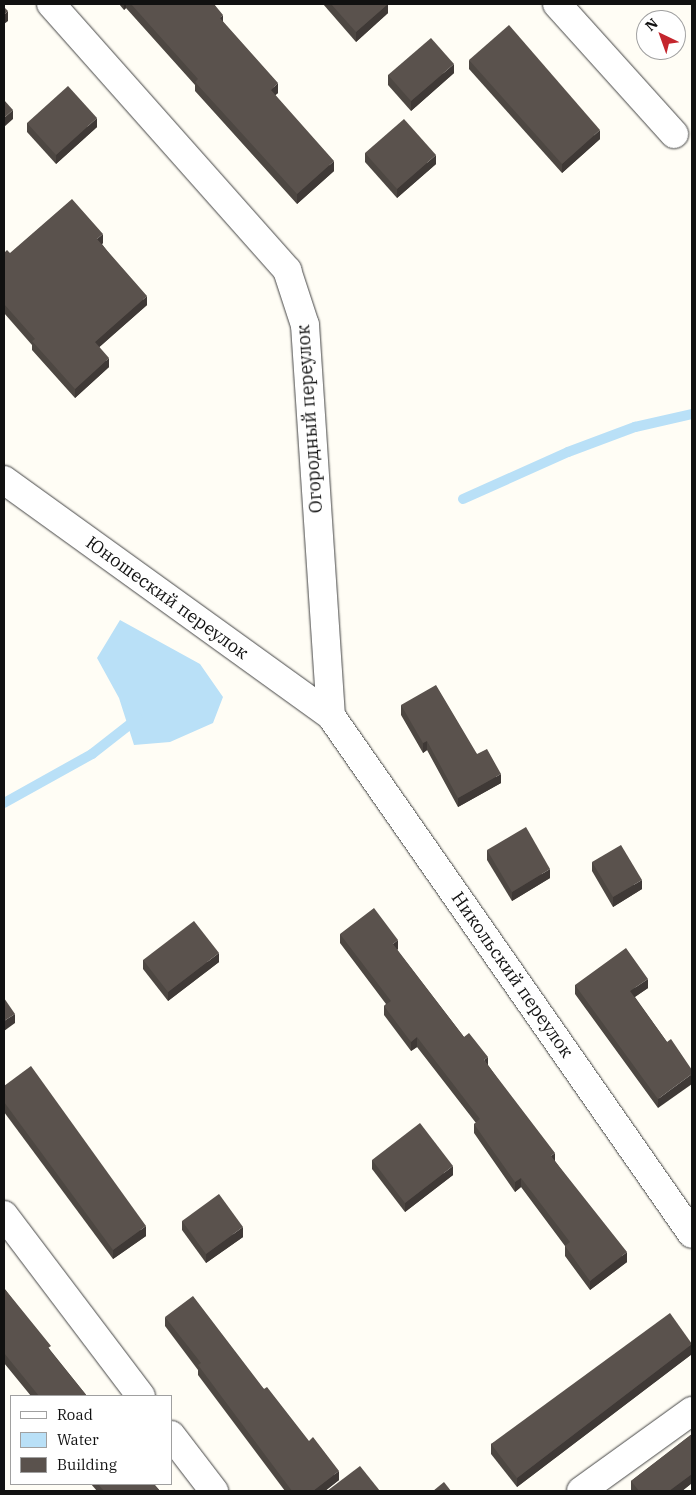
<!DOCTYPE html>
<meta charset="utf-8">
<style>
body{margin:0}
#map{position:relative;width:696px;height:1495px;overflow:hidden;background:#fffdf5;font-family:"IBM Plex Serif",serif}
div>[style]{position:absolute}
.water>*{inset:0;background:#b9e0f7}
.stream>*{height:10px;margin:-5px;padding:0 5px;transform-origin:5px;border-radius:5px;background:#b9e0f7}
.roads{filter:drop-shadow(0 0 1px #444) drop-shadow(0 0 1px #444)}
.minor>*{height:28px;margin:-14px;padding:0 14px;transform-origin:14px;border-radius:14px;background:#fff}
.wall>*{inset:0;background:#4d4742}
.shaded-wall>*{inset:0;background:#3f3936}
.building>*{inset:0;background:#5a524d}
span{translate:-50% -50%;white-space:nowrap;text-align:center;line-height:1.15;-webkit-text-stroke:5px #fff;paint-order:stroke}
.street-label{font-size:18px;color:#111}
.frame{position:absolute;inset:0;border:5px solid #111;pointer-events:none}
.legend{position:absolute;left:10px;top:1395px;width:162px;height:90px;box-sizing:border-box;background:#fff;border:1px solid #a0a0a0;margin:0;padding:6px 9px;list-style:none;font-size:15px;color:#111}
.legend li{display:flex;align-items:center;gap:10px;height:25px}
.legend b{width:25px;border:1px solid #a0a0a0}
.north{position:absolute;left:636px;top:10px;width:50px;height:50px;box-sizing:border-box;background:#fff;border:1px solid #a0a0a0;border-radius:50%;rotate:318deg;font-size:14px;font-weight:700;line-height:20px;text-align:center;color:#111}
.north::after{content:'';display:block;margin:auto;width:18px;height:22px;background:#c4262e;clip-path:polygon(50% 0,100% 100%,50% 72%,0 100%)}
</style>
<div id="map">
<div class="water">
<div style="clip-path:polygon(120px 620px,200px 664px,223px 697px,213px 723px,170px 742px,134px 745px,119px 698px,97px 658px)"></div>
</div>
<div class="stream">
<div style="left:463px;top:499px;width:115px;rotate:-24.1deg"></div>
<div style="left:568px;top:452px;width:72px;rotate:-20.5deg"></div>
<div style="left:635px;top:427px;width:58px;rotate:-12.8deg"></div>
<div style="left:4px;top:803px;width:101px;rotate:-29.1deg"></div>
<div style="left:92px;top:754px;width:58px;rotate:-38deg"></div>
</div>
<div class="roads">
<div class="minor">
<div style="left:51px;top:4px;width:356px;rotate:48.4deg"></div>
<div style="left:287px;top:270px;width:58px;rotate:71.9deg"></div>
<div style="left:305px;top:325px;width:392px;rotate:86.2deg"></div>
<div style="left:557px;top:4px;width:175px;rotate:48deg"></div>
<div style="left:4px;top:480px;width:403px;rotate:35.8deg"></div>
<div style="left:331px;top:716px;width:631px;rotate:55.13deg"></div>
<div style="left:4px;top:1215px;width:227px;rotate:52.9deg"></div>
<div style="left:171px;top:1435px;width:71px;rotate:52.5deg"></div>
<div style="left:581px;top:1491px;width:137px;rotate:-35.8deg"></div>
</div>
</div>
<div class="wall">
<div style="clip-path:polygon(119px 4px,214px 4px,223px 22px,278px 93px,275px 95px,334px 171px,297px 204px,195px 91px,195px 85px,126px 8px,124px 10px)"></div>
<div style="clip-path:polygon(323px 4px,388px 4px,388px 13px,356px 42px)"></div>
<div style="clip-path:polygon(469px 60px,600px 139px,562px 173px,469px 69px)"></div>
<div style="clip-path:polygon(454px 73px,411px 111px,388px 85px,388px 75px)"></div>
<div style="clip-path:polygon(27px 123px,97px 127px,56px 164px,27px 132px)"></div>
<div style="clip-path:polygon(365px 153px,436px 164px,397px 198px,365px 162px)"></div>
<div style="clip-path:polygon(103px 243px,102px 244px,147px 305px,99px 347px,109px 367px,75px 398px,32px 350px,32px 345px,4px 313px,4px 253px,10px 253px)"></div>
<div style="clip-path:polygon(401px 705px,477px 754px,501px 783px,458px 807px,427px 750px,423px 753px,401px 715px)"></div>
<div style="clip-path:polygon(487px 850px,550px 878px,512px 901px,487px 860px)"></div>
<div style="clip-path:polygon(592px 862px,642px 889px,613px 907px,592px 871px)"></div>
<div style="clip-path:polygon(340px 934px,398px 949px,397px 950px,464px 1037px,488px 1065px,555px 1161px,627px 1262px,590px 1290px,565px 1256px,565px 1246px,521px 1187px,515px 1192px,474px 1133px,474px 1124px,476px 1123px,417px 1047px,411px 1051px,384px 1015px,384px 1006px,386px 1004px,340px 943px)"></div>
<div style="clip-path:polygon(143px 960px,219px 962px,168px 1001px,143px 969px)"></div>
<div style="clip-path:polygon(575px 985px,648px 988px,635px 997px,667px 1042px,658px 1108px,575px 994px)"></div>
<div style="clip-path:polygon(4px 1086px,146px 1236px,113px 1259px,4px 1112px)"></div>
<div style="clip-path:polygon(372px 1160px,453px 1175px,405px 1212px,372px 1169px)"></div>
<div style="clip-path:polygon(182px 1221px,243px 1237px,206px 1263px,182px 1230px)"></div>
<div style="clip-path:polygon(4px 1288px,51px 1351px,87px 1396px,31px 1396px,4px 1363px)"></div>
<div style="clip-path:polygon(165px 1317px,264px 1389px,339px 1480px,325px 1491px,285px 1491px,198px 1375px,198px 1370px,165px 1326px)"></div>
<div style="clip-path:polygon(692px 1344px,692px 1354px,517px 1487px,491px 1454px,491px 1444px)"></div>
<div style="clip-path:polygon(692px 1434px,692px 1483px,682px 1491px,632px 1491px,631px 1490px,631px 1481px)"></div>
<div style="clip-path:polygon(91px 1484px,154px 1484px,160px 1491px,97px 1491px)"></div>
</div>
<div class="shaded-wall">
<div style="clip-path:polygon(124px 4px,126px 4px,126px 8px,124px 10px)"></div>
<div style="clip-path:polygon(388px 4px,388px 13px,356px 42px,356px 32px)"></div>
<div style="clip-path:polygon(8px 11px,8px 21px,4px 24px,4px 15px)"></div>
<div style="clip-path:polygon(223px 15px,223px 24px,220px 18px)"></div>
<div style="clip-path:polygon(454px 64px,454px 73px,411px 111px,411px 101px)"></div>
<div style="clip-path:polygon(278px 83px,278px 93px,271px 99px,271px 90px)"></div>
<div style="clip-path:polygon(13px 110px,13px 119px,4px 127px,4px 118px)"></div>
<div style="clip-path:polygon(97px 118px,97px 127px,56px 164px,56px 155px)"></div>
<div style="clip-path:polygon(600px 130px,600px 139px,562px 173px,562px 164px)"></div>
<div style="clip-path:polygon(436px 155px,436px 164px,397px 198px,397px 189px)"></div>
<div style="clip-path:polygon(334px 161px,334px 171px,297px 204px,297px 194px)"></div>
<div style="clip-path:polygon(103px 234px,103px 243px,97px 248px,97px 239px)"></div>
<div style="clip-path:polygon(147px 296px,147px 305px,95px 351px,95px 342px)"></div>
<div style="clip-path:polygon(109px 358px,109px 367px,75px 398px,75px 389px)"></div>
<div style="clip-path:polygon(427px 741px,427px 750px,423px 753px,423px 743px)"></div>
<div style="clip-path:polygon(501px 774px,501px 783px,458px 807px,458px 798px)"></div>
<div style="clip-path:polygon(550px 869px,550px 878px,512px 901px,512px 892px)"></div>
<div style="clip-path:polygon(642px 880px,642px 889px,613px 907px,613px 897px)"></div>
<div style="clip-path:polygon(398px 940px,398px 949px,393px 953px,393px 944px)"></div>
<div style="clip-path:polygon(219px 953px,219px 962px,168px 1001px,168px 992px)"></div>
<div style="clip-path:polygon(648px 979px,648px 988px,630px 1000px,630px 991px)"></div>
<div style="clip-path:polygon(15px 1014px,15px 1023px,4px 1031px,4px 1021px)"></div>
<div style="clip-path:polygon(417px 1037px,417px 1047px,411px 1051px,411px 1042px)"></div>
<div style="clip-path:polygon(488px 1057px,488px 1066px,484px 1060px)"></div>
<div style="clip-path:polygon(692px 1074px,692px 1084px,658px 1108px,658px 1099px)"></div>
<div style="clip-path:polygon(555px 1153px,555px 1163px,551px 1156px)"></div>
<div style="clip-path:polygon(453px 1166px,453px 1175px,405px 1212px,405px 1203px)"></div>
<div style="clip-path:polygon(521px 1178px,521px 1187px,515px 1192px,515px 1182px)"></div>
<div style="clip-path:polygon(146px 1226px,146px 1236px,113px 1259px,113px 1250px)"></div>
<div style="clip-path:polygon(243px 1227px,243px 1237px,206px 1263px,206px 1254px)"></div>
<div style="clip-path:polygon(627px 1252px,627px 1262px,590px 1290px,590px 1281px)"></div>
<div style="clip-path:polygon(692px 1344px,692px 1354px,517px 1487px,517px 1478px)"></div>
<div style="clip-path:polygon(339px 1471px,339px 1480px,325px 1491px,313px 1491px)"></div>
<div style="clip-path:polygon(692px 1474px,692px 1483px,682px 1491px,669px 1491px)"></div>
</div>
<div class="building">
<div style="clip-path:polygon(131px 4px,214px 4px,223px 15px,220px 18px,278px 83px,271px 90px,334px 161px,297px 194px,195px 82px,198px 79px)"></div>
<div style="clip-path:polygon(331px 4px,388px 4px,356px 32px)"></div>
<div style="clip-path:polygon(4px 7px,8px 11px,4px 15px)"></div>
<div style="clip-path:polygon(509px 25px,600px 130px,562px 164px,469px 60px)"></div>
<div style="clip-path:polygon(431px 38px,454px 64px,411px 101px,388px 75px)"></div>
<div style="clip-path:polygon(68px 86px,97px 118px,56px 155px,27px 123px)"></div>
<div style="clip-path:polygon(4px 100px,13px 110px,4px 118px)"></div>
<div style="clip-path:polygon(404px 119px,436px 155px,397px 189px,365px 153px)"></div>
<div style="clip-path:polygon(72px 199px,103px 234px,97px 239px,147px 296px,95px 342px,109px 358px,75px 389px,32px 341px,35px 339px,4px 304px,4px 253px,7px 250px,10px 253px)"></div>
<div style="clip-path:polygon(436px 685px,477px 754px,487px 749px,501px 774px,458px 798px,427px 741px,423px 743px,401px 705px)"></div>
<div style="clip-path:polygon(526px 827px,550px 869px,512px 892px,487px 850px)"></div>
<div style="clip-path:polygon(621px 845px,642px 880px,613px 897px,592px 862px)"></div>
<div style="clip-path:polygon(374px 908px,398px 940px,393px 944px,464px 1037px,469px 1033px,488px 1057px,484px 1060px,555px 1153px,551px 1156px,627px 1252px,590px 1281px,565px 1246px,570px 1242px,521px 1178px,515px 1182px,474px 1124px,480px 1119px,417px 1037px,411px 1042px,384px 1006px,391px 1001px,340px 934px)"></div>
<div style="clip-path:polygon(194px 921px,219px 953px,168px 992px,143px 960px)"></div>
<div style="clip-path:polygon(626px 948px,648px 979px,630px 991px,667px 1042px,671px 1039px,692px 1070px,692px 1074px,658px 1099px,575px 985px)"></div>
<div style="clip-path:polygon(4px 998px,15px 1014px,4px 1021px)"></div>
<div style="clip-path:polygon(31px 1066px,146px 1226px,113px 1250px,4px 1102px,4px 1086px)"></div>
<div style="clip-path:polygon(420px 1123px,453px 1166px,405px 1203px,372px 1160px)"></div>
<div style="clip-path:polygon(219px 1194px,243px 1227px,206px 1254px,182px 1221px)"></div>
<div style="clip-path:polygon(4px 1288px,51px 1346px,48px 1348px,87px 1396px,39px 1396px,4px 1353px)"></div>
<div style="clip-path:polygon(193px 1296px,264px 1389px,267px 1387px,309px 1441px,313px 1437px,339px 1471px,313px 1491px,292px 1491px,198px 1365px,201px 1363px,165px 1317px)"></div>
<div style="clip-path:polygon(670px 1313px,692px 1344px,517px 1478px,491px 1444px)"></div>
<div style="clip-path:polygon(692px 1434px,692px 1474px,669px 1491px,639px 1491px,631px 1481px)"></div>
<div style="clip-path:polygon(360px 1466px,380px 1491px,327px 1491px)"></div>
<div style="clip-path:polygon(444px 1482px,451px 1491px,433px 1491px)"></div>
<div style="clip-path:polygon(98px 1484px,154px 1484px,160px 1491px,104px 1491px)"></div>
</div>
<div class="street-label">
<span style="left:310px;top:419px;rotate:-94deg">Огородный переулок</span>
<span style="left:167px;top:598px;rotate:36deg">Юношеский переулок</span>
<span style="left:512px;top:975px;rotate:55deg">Никольский переулок</span>
</div>
<div class="frame"></div>
<ul class="legend">
<li><b style="height:6px;background:#fff"></b>Road</li>
<li><b style="height:14px;background:#b9e0f7"></b>Water</li>
<li><b style="height:14px;background:#5a524d"></b>Building</li>
</ul>
<div class="north">N</div>
</div>
